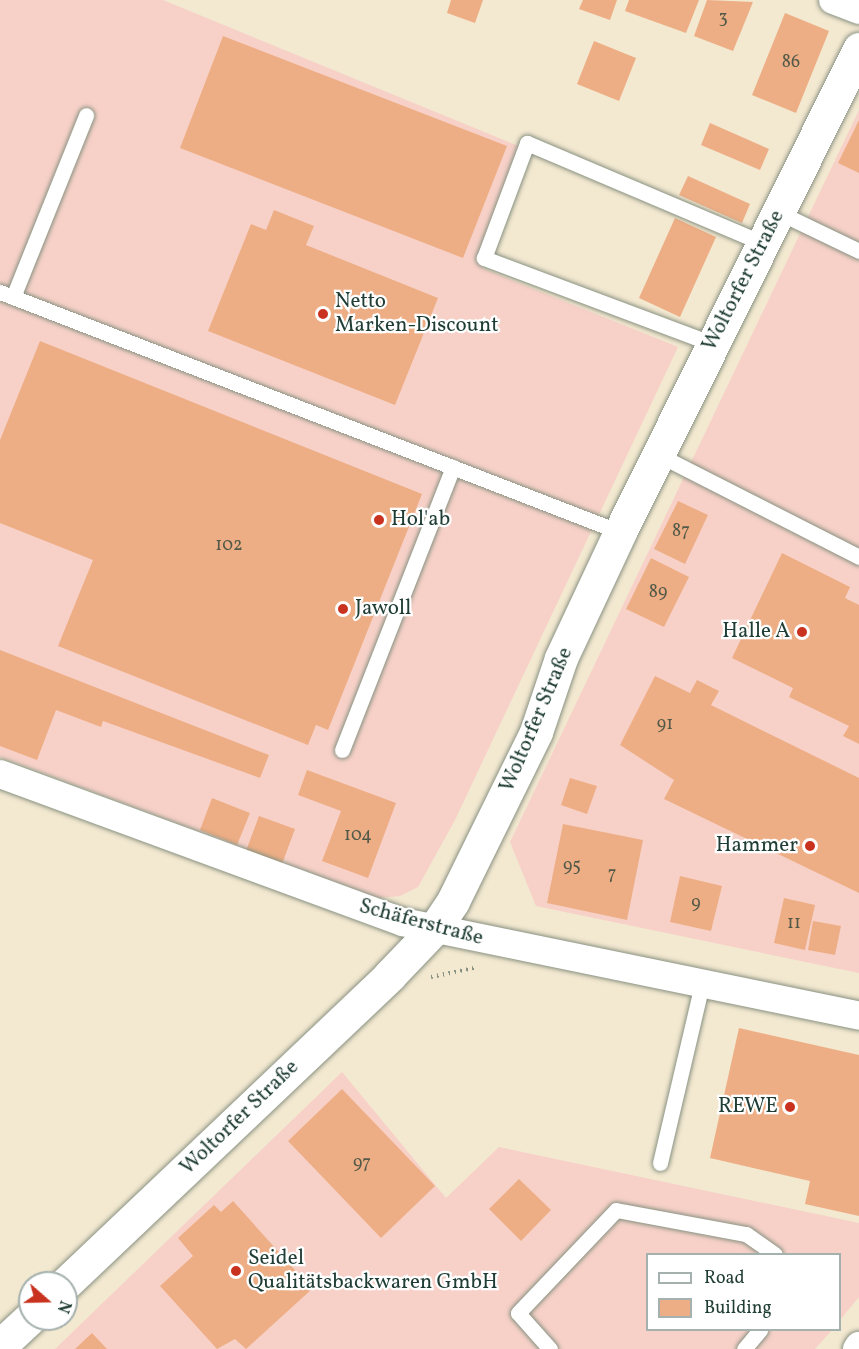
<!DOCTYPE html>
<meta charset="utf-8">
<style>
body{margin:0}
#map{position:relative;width:859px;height:1349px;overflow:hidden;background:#f3e8d0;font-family:Vollkorn,serif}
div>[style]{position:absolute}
.built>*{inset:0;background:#f7d1c8}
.building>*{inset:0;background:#eeae85}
.path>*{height:4px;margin-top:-2px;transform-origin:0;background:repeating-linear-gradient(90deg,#899282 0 1.5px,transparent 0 6px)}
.roads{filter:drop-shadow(0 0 2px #899282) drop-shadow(0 0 2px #899282)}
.lane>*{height:15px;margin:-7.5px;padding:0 7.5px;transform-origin:7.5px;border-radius:7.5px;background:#fff}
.street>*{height:28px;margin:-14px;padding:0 14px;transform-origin:14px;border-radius:14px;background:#fff}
.secondary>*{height:33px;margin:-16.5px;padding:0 16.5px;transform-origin:16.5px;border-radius:16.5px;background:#fff}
.dots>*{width:16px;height:16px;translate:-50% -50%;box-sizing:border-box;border:3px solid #fff;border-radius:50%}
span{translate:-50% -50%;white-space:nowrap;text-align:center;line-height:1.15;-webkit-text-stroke:4.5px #fff;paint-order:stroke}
.number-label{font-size:18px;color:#535948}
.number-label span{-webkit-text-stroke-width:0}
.street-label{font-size:21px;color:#1f3d34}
.poi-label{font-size:21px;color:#1f3d34}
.left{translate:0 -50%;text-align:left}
.right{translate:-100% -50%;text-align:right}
.legend{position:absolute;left:646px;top:1253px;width:195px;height:78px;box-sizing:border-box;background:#fff;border:2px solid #a5b1ae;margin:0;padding:8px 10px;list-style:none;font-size:18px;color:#1f3d34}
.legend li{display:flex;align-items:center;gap:12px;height:30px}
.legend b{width:30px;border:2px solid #a5b1ae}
.north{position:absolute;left:18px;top:1271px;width:60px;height:60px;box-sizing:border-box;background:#fff;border:2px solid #a5b1ae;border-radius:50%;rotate:110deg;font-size:16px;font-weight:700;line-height:24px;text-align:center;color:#1f3d34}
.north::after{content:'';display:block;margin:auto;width:21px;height:27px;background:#c8321e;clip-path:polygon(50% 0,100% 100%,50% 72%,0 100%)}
</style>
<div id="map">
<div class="built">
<div style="clip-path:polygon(0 0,163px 0,528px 150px,482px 268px,678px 347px,455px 820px,418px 887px,400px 896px,378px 898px,0 757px)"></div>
<div style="clip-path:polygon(859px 110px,859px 973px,536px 906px,510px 842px)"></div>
<div style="clip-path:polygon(342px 1072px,446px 1198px,499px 1147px,859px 1223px,859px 1297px,840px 1320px,840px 1254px,648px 1254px,648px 1330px,832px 1330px,815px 1349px,55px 1349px)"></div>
</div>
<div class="building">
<div style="clip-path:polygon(451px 0,483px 0,475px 23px,447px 13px)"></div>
<div style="clip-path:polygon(583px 0,617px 0,610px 20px,579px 9px)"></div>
<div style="clip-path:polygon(629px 0,699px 0,686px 33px,625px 11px)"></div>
<div style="clip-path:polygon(707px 0,753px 2px,733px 51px,694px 36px)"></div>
<div style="clip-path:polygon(785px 13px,829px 31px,796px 113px,752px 95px)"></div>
<div style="clip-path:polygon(223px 36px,507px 146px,463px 258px,180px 148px)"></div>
<div style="clip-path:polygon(594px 41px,636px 58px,619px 101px,577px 84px)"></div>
<div style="clip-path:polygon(859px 120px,859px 173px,838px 163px)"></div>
<div style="clip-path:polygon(710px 123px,769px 149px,760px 170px,701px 145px)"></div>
<div style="clip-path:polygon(688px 176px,750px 204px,742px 223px,679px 195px)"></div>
<div style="clip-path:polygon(274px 210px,314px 226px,306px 245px,438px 298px,395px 405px,208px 331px,251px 224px,266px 230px)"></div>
<div style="clip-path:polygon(675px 218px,716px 237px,680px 317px,639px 298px)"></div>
<div style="clip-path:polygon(40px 341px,422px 494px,328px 730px,316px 725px,308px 745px,58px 646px,93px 560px,0 523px,0 440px)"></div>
<div style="clip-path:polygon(678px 501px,708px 515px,685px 564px,654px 549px)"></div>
<div style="clip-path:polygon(782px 553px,850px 587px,845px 598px,859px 605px,859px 744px,843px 736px,849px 726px,789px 697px,793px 688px,732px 658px)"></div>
<div style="clip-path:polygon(651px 558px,689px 577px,664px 627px,626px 609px)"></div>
<div style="clip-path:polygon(0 650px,269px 755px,260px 778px,103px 721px,101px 727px,56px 710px,37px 760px,0 746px)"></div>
<div style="clip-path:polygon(655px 676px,690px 693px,697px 680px,719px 691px,711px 705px,859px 778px,859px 893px,664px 799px,674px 780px,620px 745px)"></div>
<div style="clip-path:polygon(307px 770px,396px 803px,368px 878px,322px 861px,341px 811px,298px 795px)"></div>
<div style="clip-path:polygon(570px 778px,597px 786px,587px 814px,561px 805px)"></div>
<div style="clip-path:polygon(212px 798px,250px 813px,237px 845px,200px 830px)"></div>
<div style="clip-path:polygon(259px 816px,295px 829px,282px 864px,246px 851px)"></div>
<div style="clip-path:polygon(563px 824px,643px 840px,627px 920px,547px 903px)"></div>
<div style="clip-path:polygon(680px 876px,722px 886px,711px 931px,670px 922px)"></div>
<div style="clip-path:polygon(784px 898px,815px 905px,805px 950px,774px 943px)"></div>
<div style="clip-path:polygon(813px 921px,841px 926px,835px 955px,808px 950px)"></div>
<div style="clip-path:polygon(739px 1028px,859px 1055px,859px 1216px,805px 1204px,810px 1181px,710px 1158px)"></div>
<div style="clip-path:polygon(342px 1089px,435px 1186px,381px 1238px,288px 1141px)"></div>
<div style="clip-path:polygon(519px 1179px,551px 1210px,521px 1241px,489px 1209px)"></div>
<div style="clip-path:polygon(233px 1201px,312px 1289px,246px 1349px,235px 1339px,217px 1349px,160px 1286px,193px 1256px,178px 1238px,214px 1205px,221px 1212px)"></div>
<div style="clip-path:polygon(92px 1333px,107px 1349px,75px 1349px)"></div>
</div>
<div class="path">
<div style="left:431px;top:977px;width:44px;rotate:-11.8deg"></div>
<div style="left:60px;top:1326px;width:17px;rotate:-45deg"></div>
</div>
<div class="roads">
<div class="lane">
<div style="left:778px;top:212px;width:90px;rotate:25.7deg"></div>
<div style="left:0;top:292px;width:665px;rotate:21.16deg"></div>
<div style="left:13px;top:297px;width:196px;rotate:-68.1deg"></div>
<div style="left:713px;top:344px;width:245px;rotate:-159.4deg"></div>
<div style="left:484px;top:258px;width:123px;rotate:-69.5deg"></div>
<div style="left:527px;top:143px;width:256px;rotate:23deg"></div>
<div style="left:659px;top:455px;width:225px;rotate:27deg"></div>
<div style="left:342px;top:750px;width:304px;rotate:-68.6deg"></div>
<div style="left:660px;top:1163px;width:184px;rotate:-76.8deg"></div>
<div style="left:550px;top:1349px;width:48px;rotate:-131.6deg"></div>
<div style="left:518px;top:1313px;width:142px;rotate:-46.4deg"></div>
<div style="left:616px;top:1210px;width:132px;rotate:10.5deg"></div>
<div style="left:746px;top:1234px;width:35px;rotate:35deg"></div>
<div style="left:744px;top:1349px;width:25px;rotate:-50deg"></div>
</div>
<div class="street">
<div style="left:833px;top:0;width:28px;rotate:21deg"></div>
<div style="left:0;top:774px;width:429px;rotate:20.2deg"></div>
<div style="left:403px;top:922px;width:466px;rotate:11.6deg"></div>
<div style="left:857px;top:1349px;width:4px;rotate:-56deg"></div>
</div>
<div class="secondary">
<div style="left:66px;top:1283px;width:446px;rotate:-43.5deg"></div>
<div style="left:389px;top:976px;width:66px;rotate:-46.2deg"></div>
<div style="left:435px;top:928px;width:32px;rotate:-56deg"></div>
<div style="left:453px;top:901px;width:188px;rotate:-63.8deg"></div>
<div style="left:536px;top:732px;width:78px;rotate:-71.3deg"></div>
<div style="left:561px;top:658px;width:139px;rotate:-64.9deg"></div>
<div style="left:620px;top:532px;width:539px;rotate:-63.67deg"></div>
<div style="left:0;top:1346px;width:41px;rotate:-43deg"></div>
</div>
</div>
<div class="dots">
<div style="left:323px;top:314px;background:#c8321e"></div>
<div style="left:379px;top:520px;background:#c8321e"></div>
<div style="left:343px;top:609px;background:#c8321e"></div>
<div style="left:802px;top:632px;background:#c8321e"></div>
<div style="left:810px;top:846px;background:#c8321e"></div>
<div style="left:790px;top:1107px;background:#c8321e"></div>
<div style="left:236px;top:1271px;background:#c8321e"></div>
</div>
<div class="number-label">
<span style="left:723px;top:19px">3</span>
<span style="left:791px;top:63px">86</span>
<span style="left:681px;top:532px">87</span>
<span style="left:229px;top:546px">102</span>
<span style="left:658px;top:593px">89</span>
<span style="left:665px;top:725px">91</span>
<span style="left:358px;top:836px">104</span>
<span style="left:572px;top:867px">95</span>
<span style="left:612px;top:875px">7</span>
<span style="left:696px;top:904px">9</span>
<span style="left:794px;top:924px">11</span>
<span style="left:362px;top:1164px">97</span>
</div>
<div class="street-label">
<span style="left:744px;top:281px;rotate:-63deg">Woltorfer Straße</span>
<span style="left:537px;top:720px;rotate:-67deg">Woltorfer Straße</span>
<span style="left:421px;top:923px;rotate:15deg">Schäferstraße</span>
<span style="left:240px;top:1118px;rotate:-44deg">Woltorfer Straße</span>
</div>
<div class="poi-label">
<span class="left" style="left:335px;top:314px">Netto<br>Marken-Discount</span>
<span class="left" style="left:391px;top:520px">Hol'ab</span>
<span class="left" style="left:355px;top:609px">Jawoll</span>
<span class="right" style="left:790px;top:632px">Halle A</span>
<span class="right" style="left:798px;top:846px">Hammer</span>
<span class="right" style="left:778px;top:1107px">REWE</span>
<span class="left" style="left:248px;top:1271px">Seidel<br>Qualitätsbackwaren GmbH</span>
</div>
<ul class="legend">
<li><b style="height:8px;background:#fff"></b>Road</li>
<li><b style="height:16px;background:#eeae85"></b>Building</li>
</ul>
<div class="north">N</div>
</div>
